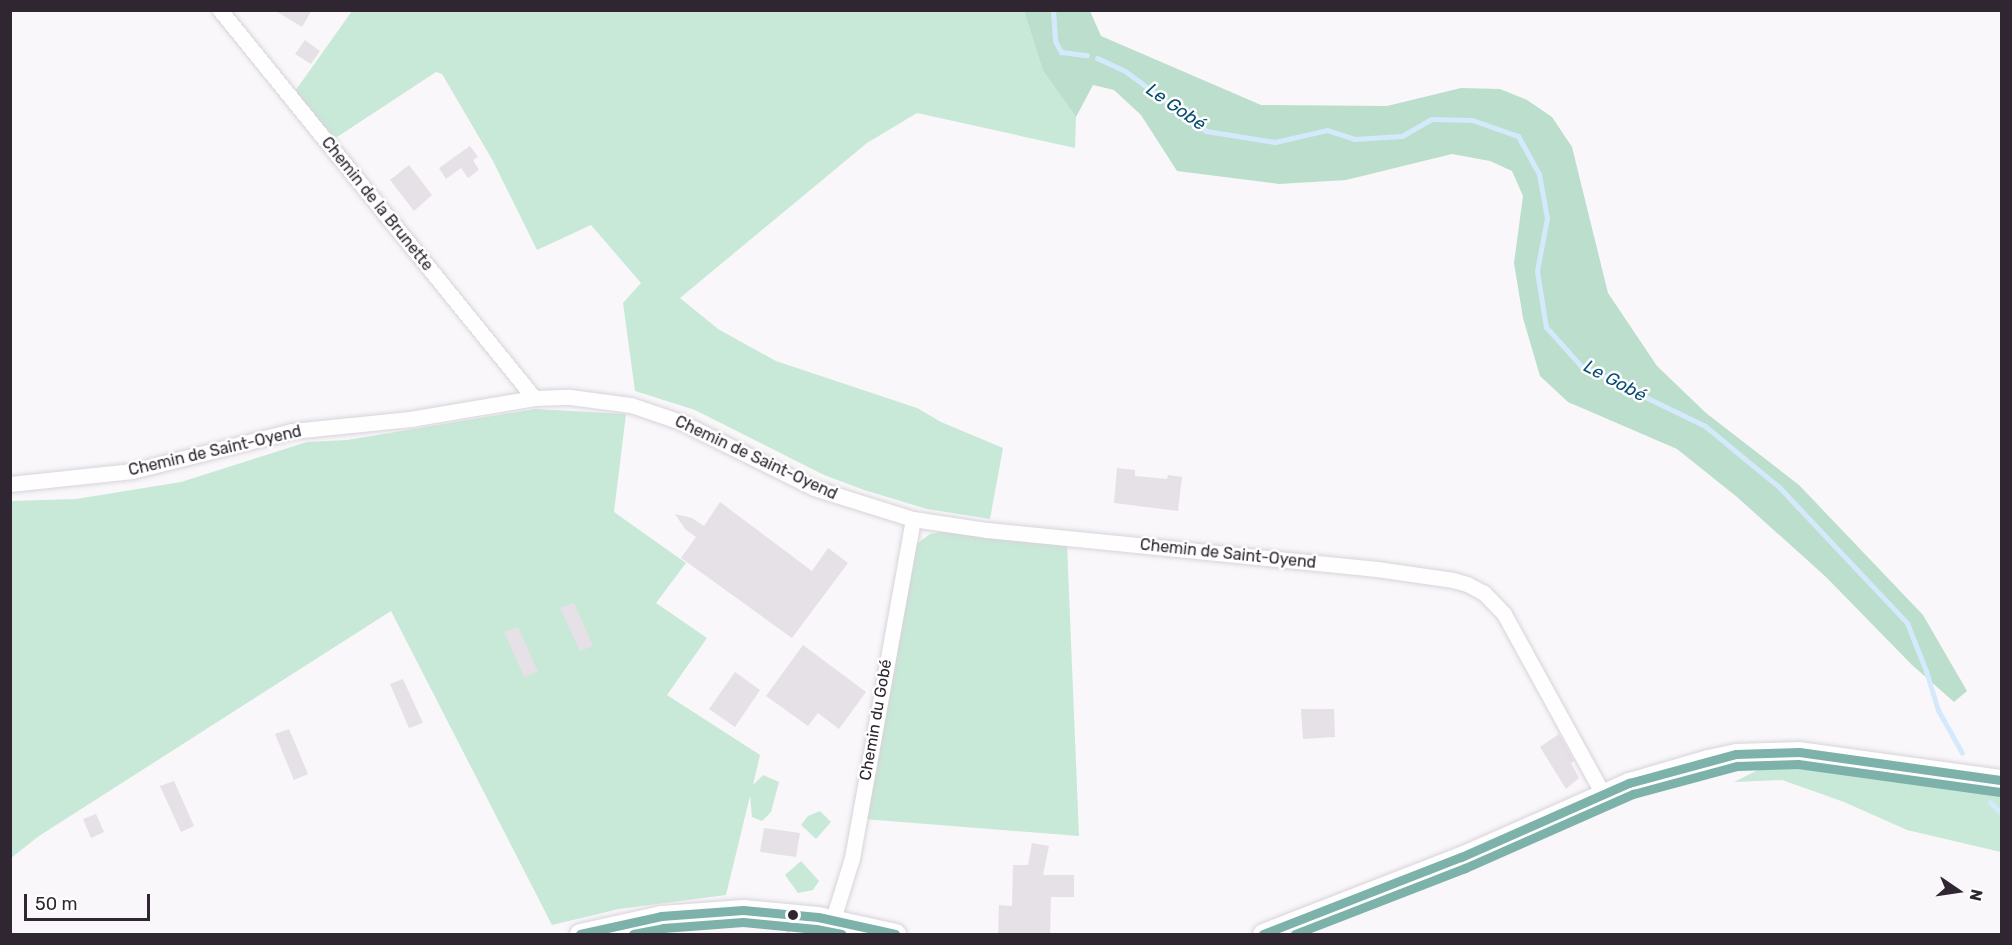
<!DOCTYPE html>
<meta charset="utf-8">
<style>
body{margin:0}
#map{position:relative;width:2012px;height:945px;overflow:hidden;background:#f9f7fa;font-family:Rubik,sans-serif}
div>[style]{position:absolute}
.green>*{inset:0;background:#c8e9d8}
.forest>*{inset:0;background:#bcdecd}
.stream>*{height:5px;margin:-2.5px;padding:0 2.5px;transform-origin:2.5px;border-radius:2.5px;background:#d4eafc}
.building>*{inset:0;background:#e6e0e7}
.roads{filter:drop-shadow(0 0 2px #d8d3da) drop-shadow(0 0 2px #d8d3da)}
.street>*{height:15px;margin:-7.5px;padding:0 7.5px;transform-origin:7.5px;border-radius:7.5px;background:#fefefe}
.secondary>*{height:21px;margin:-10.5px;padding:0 10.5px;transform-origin:10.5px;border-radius:10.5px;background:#fefefe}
.bus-1>*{height:9px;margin:-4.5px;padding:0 4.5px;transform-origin:4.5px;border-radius:4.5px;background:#7cb2a9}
.bus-2>*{height:9px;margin:-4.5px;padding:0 4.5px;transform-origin:4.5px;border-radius:4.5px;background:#7cb2a9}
.dots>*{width:16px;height:16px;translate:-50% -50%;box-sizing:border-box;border:3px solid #fff;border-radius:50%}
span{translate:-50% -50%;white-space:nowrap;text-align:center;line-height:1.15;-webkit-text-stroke:5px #fff;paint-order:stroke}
.street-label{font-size:16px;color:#2f2631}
.water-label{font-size:18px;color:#064d72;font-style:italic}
.frame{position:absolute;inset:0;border:12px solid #2f2631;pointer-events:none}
.north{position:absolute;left:1928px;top:861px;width:60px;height:60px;-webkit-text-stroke:4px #fff;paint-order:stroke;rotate:103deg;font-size:16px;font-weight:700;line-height:24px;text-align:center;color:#2f2631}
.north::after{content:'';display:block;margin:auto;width:21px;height:27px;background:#2f2631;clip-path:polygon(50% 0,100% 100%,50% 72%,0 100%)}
.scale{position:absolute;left:24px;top:894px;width:126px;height:27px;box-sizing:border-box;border:3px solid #2f2631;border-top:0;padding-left:8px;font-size:18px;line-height:21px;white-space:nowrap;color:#2f2631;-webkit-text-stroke:4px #fff;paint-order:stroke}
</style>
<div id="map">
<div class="green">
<div style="clip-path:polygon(352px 11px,1024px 11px,1043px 71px,1076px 117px,1075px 148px,917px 113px,867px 143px,680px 298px,718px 329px,776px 361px,917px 408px,941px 422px,1003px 448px,990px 519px,927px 509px,864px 490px,824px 475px,695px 410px,635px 391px,623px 303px,641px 283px,591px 225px,537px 250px,493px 161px,442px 74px,436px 72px,331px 141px,293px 94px)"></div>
<div style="clip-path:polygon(535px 409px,626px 414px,614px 512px,686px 563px,656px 603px,707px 638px,667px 695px,760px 755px,753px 785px,763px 775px,779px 782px,771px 812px,762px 821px,752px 817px,750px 796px,726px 895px,619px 909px,552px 925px,391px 611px,39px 836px,11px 858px,11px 501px,76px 499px,181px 482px,307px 442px,347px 440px)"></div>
<div style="clip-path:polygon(941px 532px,1067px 544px,1079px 836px,864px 819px,915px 545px,930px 534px)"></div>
<div style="clip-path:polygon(1786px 767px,1838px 770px,2001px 797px,2001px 852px,1907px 830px,1844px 802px,1782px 780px,1734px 782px,1762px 768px)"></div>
<div style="clip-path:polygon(820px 811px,831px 822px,816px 839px,801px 825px,808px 816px)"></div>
<div style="clip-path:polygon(801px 861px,819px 881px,813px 890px,798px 893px,785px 875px)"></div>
</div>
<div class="forest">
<div style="clip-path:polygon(1024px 11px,1090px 11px,1101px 36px,1261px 105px,1387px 106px,1461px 88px,1500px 89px,1527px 100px,1552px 117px,1572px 147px,1608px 293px,1657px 366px,1706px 413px,1799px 485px,1923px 615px,1967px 691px,1954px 702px,1912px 665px,1826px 577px,1737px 497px,1677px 449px,1568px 402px,1540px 376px,1523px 318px,1514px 263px,1523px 196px,1512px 171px,1490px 161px,1452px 154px,1346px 180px,1279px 184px,1177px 171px,1141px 115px,1114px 90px,1093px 85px,1076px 117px,1043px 71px)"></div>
</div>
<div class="stream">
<div style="left:1053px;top:10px;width:31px;rotate:86deg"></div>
<div style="left:1055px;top:41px;width:13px;rotate:61deg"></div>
<div style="left:1061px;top:52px;width:26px;rotate:7deg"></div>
<div style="left:1097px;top:58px;width:31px;rotate:25deg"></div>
<div style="left:1125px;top:71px;width:101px;rotate:36.5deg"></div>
<div style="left:1206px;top:131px;width:70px;rotate:9.1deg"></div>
<div style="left:1275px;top:142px;width:53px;rotate:-13deg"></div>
<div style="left:1327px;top:130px;width:28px;rotate:18deg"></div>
<div style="left:1354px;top:139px;width:48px;rotate:-3.6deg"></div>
<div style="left:1402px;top:136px;width:34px;rotate:-30deg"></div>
<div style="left:1432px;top:119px;width:40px;rotate:1.4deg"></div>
<div style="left:1472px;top:120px;width:49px;rotate:19.2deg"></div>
<div style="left:1518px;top:136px;width:43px;rotate:61.1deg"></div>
<div style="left:1539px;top:174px;width:45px;rotate:79.7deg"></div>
<div style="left:1547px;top:218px;width:54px;rotate:100.7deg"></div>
<div style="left:1537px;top:271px;width:57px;rotate:80.9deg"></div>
<div style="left:1546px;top:327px;width:52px;rotate:48.1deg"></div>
<div style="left:1581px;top:366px;width:138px;rotate:25.8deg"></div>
<div style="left:1705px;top:426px;width:96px;rotate:39.5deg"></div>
<div style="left:1779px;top:487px;width:187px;rotate:46.7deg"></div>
<div style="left:1907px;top:623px;width:52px;rotate:68.4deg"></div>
<div style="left:1926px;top:671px;width:41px;rotate:72.9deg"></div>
<div style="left:1938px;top:710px;width:49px;rotate:60.8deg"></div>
<div style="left:1990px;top:802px;width:17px;rotate:45deg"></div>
</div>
<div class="building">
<div style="clip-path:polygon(274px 10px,312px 10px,302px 27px)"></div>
<div style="clip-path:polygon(305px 40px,320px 51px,311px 64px,295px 54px)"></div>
<div style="clip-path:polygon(470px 146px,478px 157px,473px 160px,479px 170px,468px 178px,461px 168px,446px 179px,439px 168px)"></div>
<div style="clip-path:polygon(409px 165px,432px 195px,414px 211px,390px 180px)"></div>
<div style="clip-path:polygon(1117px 468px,1135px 470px,1135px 476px,1167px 479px,1168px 475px,1182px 477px,1178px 511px,1114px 503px)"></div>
<div style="clip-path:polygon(720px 502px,812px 571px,828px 548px,848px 563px,792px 638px,681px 558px,696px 537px,685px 529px,675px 514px,692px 518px,704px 526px)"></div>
<div style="clip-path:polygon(574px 603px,593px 646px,580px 651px,560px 608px)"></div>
<div style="clip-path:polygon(518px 627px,538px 672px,524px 677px,504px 632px)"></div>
<div style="clip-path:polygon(803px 645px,866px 692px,839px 729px,818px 713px,808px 726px,766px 696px)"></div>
<div style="clip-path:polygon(735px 672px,760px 690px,735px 727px,709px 709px)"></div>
<div style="clip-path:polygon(403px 679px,423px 723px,409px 728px,390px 684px)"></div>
<div style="clip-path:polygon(1301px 709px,1334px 709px,1335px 737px,1303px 739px)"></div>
<div style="clip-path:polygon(289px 729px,308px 774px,294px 780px,275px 734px)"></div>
<div style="clip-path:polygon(1559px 734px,1574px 761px,1571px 763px,1579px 778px,1566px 789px,1540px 747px)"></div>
<div style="clip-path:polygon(174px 781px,194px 826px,181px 832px,160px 786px)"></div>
<div style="clip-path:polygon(96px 814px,104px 832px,91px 838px,83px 819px)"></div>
<div style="clip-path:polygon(764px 828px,800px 833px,796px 857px,760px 852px)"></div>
<div style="clip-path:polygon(1032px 843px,1049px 846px,1043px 875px,1074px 875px,1074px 897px,1051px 897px,1050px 934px,998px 934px,999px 905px,1012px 906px,1013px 865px,1028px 865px)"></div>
</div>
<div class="roads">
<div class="street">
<div style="left:220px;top:10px;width:499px;rotate:51deg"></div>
<div style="left:10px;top:484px;width:123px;rotate:-6.1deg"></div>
<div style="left:132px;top:471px;width:165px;rotate:-14deg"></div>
<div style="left:292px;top:431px;width:119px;rotate:-5.8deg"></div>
<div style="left:410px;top:419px;width:126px;rotate:-9.6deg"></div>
<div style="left:534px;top:398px;width:36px;rotate:-2deg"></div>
<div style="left:570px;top:397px;width:62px;rotate:7.5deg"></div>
<div style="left:631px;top:405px;width:53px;rotate:18.8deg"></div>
<div style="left:681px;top:422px;width:148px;rotate:26.4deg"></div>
<div style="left:814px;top:488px;width:104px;rotate:17.4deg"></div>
<div style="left:913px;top:519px;width:75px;rotate:8.5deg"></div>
<div style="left:987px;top:530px;width:392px;rotate:5.7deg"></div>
<div style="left:1377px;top:569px;width:77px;rotate:8.2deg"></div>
<div style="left:1453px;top:580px;width:15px;rotate:16deg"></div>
<div style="left:1467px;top:584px;width:19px;rotate:28deg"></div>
<div style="left:1484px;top:593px;width:29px;rotate:46deg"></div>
<div style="left:1504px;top:614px;width:205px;rotate:61.2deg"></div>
<div style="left:833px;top:919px;width:64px;rotate:-72.7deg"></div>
<div style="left:852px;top:858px;width:344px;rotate:-79.8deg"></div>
<div style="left:796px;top:934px;width:20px;rotate:-75deg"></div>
</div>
<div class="secondary">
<div style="left:580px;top:934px;width:83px;rotate:-12.5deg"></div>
<div style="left:661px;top:916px;width:82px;rotate:-4.2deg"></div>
<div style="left:743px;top:910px;width:75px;rotate:5.3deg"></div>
<div style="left:818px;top:917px;width:79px;rotate:12.4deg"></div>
<div style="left:1263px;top:934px;width:212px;rotate:-21.3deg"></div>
<div style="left:1461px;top:857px;width:184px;rotate:-23.8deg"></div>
<div style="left:1629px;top:783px;width:82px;rotate:-16.2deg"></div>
<div style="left:1708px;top:760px;width:29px;rotate:-12deg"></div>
<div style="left:1736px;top:754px;width:63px;rotate:-1.8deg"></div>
<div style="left:1799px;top:752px;width:205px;rotate:7.9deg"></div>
</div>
</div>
<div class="bus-1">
<div style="left:580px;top:934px;width:83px;rotate:-12.5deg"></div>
<div style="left:661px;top:916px;width:82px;rotate:-4.2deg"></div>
<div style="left:743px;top:910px;width:75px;rotate:5.3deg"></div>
<div style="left:818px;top:917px;width:79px;rotate:12.4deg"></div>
<div style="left:1263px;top:934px;width:212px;rotate:-21.3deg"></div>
<div style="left:1461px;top:857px;width:184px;rotate:-23.8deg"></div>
<div style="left:1629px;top:783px;width:111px;rotate:-15.2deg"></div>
<div style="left:1736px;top:754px;width:63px;rotate:-1.8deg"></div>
<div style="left:1799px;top:752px;width:205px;rotate:7.9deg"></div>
</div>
<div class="bus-2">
<div style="left:633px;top:934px;width:31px;rotate:-11deg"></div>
<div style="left:663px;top:928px;width:80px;rotate:-4.3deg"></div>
<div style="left:743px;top:922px;width:73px;rotate:5.5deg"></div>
<div style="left:816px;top:929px;width:26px;rotate:11deg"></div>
<div style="left:1295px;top:934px;width:182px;rotate:-21.2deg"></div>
<div style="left:1465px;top:868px;width:184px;rotate:-23.8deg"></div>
<div style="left:1633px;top:794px;width:108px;rotate:-15.1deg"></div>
<div style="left:1737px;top:766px;width:61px;rotate:-1.9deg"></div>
<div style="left:1798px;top:764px;width:204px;rotate:7.9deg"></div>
</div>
<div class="dots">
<div style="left:793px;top:915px;background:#2f2631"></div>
</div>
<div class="street-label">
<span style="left:377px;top:204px;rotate:51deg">Chemin de la Brunette</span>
<span style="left:215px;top:451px;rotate:-13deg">Chemin de Saint-Oyend</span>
<span style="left:756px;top:458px;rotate:25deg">Chemin de Saint-Oyend</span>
<span style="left:1228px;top:554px;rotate:6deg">Chemin de Saint-Oyend</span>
<span style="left:876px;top:720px;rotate:-80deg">Chemin du Gobé</span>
</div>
<div class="water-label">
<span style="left:1176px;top:107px;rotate:35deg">Le Gobé</span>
<span style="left:1615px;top:381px;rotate:28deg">Le Gobé</span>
</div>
<div class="frame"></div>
<div class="north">N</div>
<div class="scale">50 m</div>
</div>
